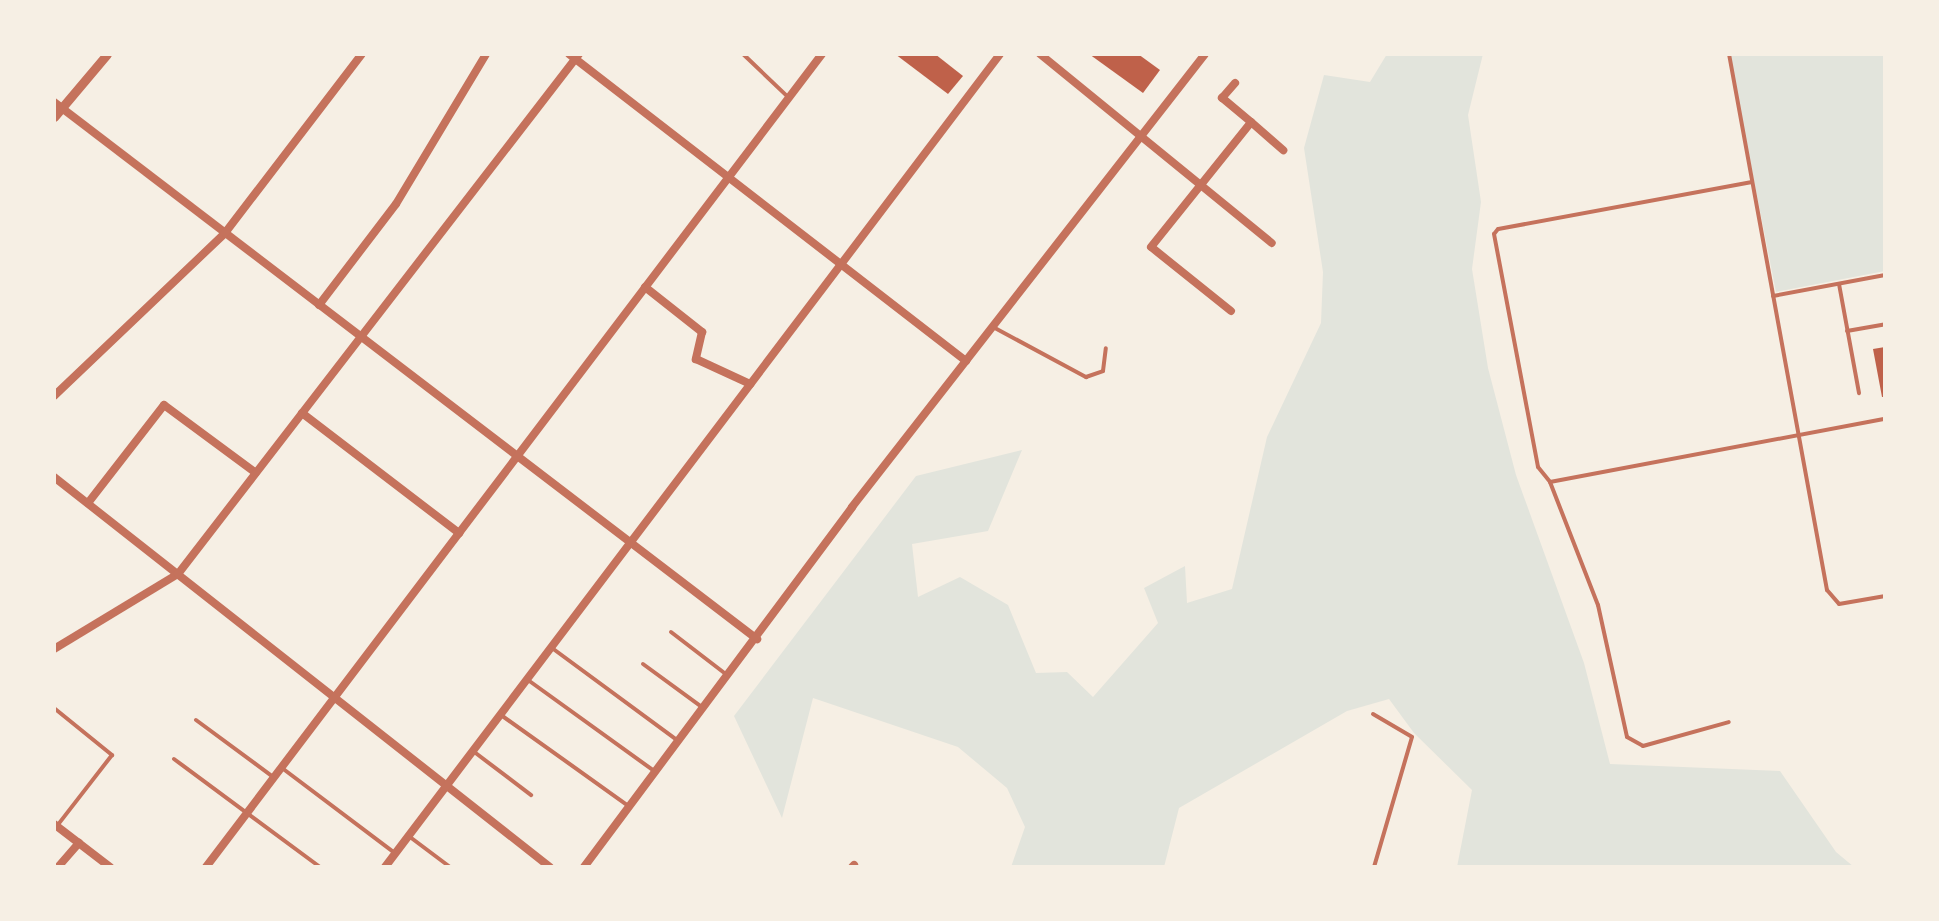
<!DOCTYPE html>
<style>
body{margin:0}
#map{position:relative;width:1939px;height:921px;overflow:hidden;background:#f6efe4;font-family:Karla,sans-serif}
div>[style]{position:absolute}
.green>*{inset:0;background:#e2e4dc}
.building>*{inset:0;background:#bf614a}
.service>*{height:4px;margin:-2px;padding:0 2px;transform-origin:2px;border-radius:2px;background:#c5725c}
.minor>*{height:8px;margin:-4px;padding:0 4px;transform-origin:4px;border-radius:4px;background:#c5725c}
.tertiary>*{height:9px;margin:-4.5px;padding:0 4.5px;transform-origin:4.5px;border-radius:4.5px;background:#c5725c}
span{translate:-50% -50%;white-space:nowrap;text-align:center;line-height:1.15;-webkit-text-stroke:6px #f6efe4;paint-order:stroke}
.frame{position:absolute;inset:0;border:56px solid #f6efe4;pointer-events:none}
</style>
<div id="map">
<div class="green">
<div style="clip-path:polygon(1387px 54px,1483px 54px,1468px 115px,1481px 202px,1472px 269px,1488px 368px,1516px 475px,1584px 663px,1610px 764px,1780px 771px,1836px 852px,1854px 867px,1457px 867px,1472px 790px,1414px 733px,1389px 699px,1347px 711px,1179px 808px,1164px 867px,1011px 867px,1025px 827px,1007px 788px,958px 747px,813px 698px,782px 818px,734px 716px,916px 476px,1022px 450px,988px 531px,912px 544px,918px 597px,960px 577px,1008px 605px,1036px 673px,1067px 672px,1093px 697px,1158px 623px,1144px 588px,1185px 566px,1187px 603px,1232px 589px,1267px 437px,1321px 323px,1323px 272px,1304px 148px,1324px 75px,1370px 82px)"></div>
<div style="clip-path:polygon(1729px 54px,1885px 54px,1885px 271px,1776px 292px)"></div>
</div>
<div class="building">
<div style="clip-path:polygon(895px 54px,935px 54px,963px 76px,948px 94px)"></div>
<div style="clip-path:polygon(1089px 54px,1138px 54px,1160px 70px,1143px 93px)"></div>
<div style="clip-path:polygon(1885px 347px,1885px 397px,1882px 397px,1873px 349px)"></div>
</div>
<div class="service">
<div style="left:743px;top:54px;width:61px;rotate:43.7deg"></div>
<div style="left:1729px;top:54px;width:545px;rotate:79.64deg"></div>
<div style="left:1827px;top:590px;width:18px;rotate:49deg"></div>
<div style="left:1839px;top:604px;width:47px;rotate:-9.9deg"></div>
<div style="left:1752px;top:182px;width:258px;rotate:169.5deg"></div>
<div style="left:1498px;top:229px;width:6px;rotate:129deg"></div>
<div style="left:1494px;top:234px;width:237px;rotate:79.3deg"></div>
<div style="left:1538px;top:467px;width:19px;rotate:51deg"></div>
<div style="left:1550px;top:482px;width:341px;rotate:-10.7deg"></div>
<div style="left:1839px;top:284px;width:111px;rotate:79.6deg"></div>
<div style="left:1773px;top:296px;width:114px;rotate:-10.6deg"></div>
<div style="left:993px;top:327px;width:106px;rotate:28.3deg"></div>
<div style="left:1086px;top:377px;width:18px;rotate:-19deg"></div>
<div style="left:1103px;top:371px;width:23px;rotate:-83deg"></div>
<div style="left:1847px;top:331px;width:39px;rotate:-10deg"></div>
<div style="left:1550px;top:482px;width:132px;rotate:68.7deg"></div>
<div style="left:1598px;top:605px;width:135px;rotate:77.6deg"></div>
<div style="left:1627px;top:737px;width:18px;rotate:29deg"></div>
<div style="left:1643px;top:746px;width:89px;rotate:-15.6deg"></div>
<div style="left:671px;top:632px;width:71px;rotate:37.5deg"></div>
<div style="left:552px;top:648px;width:155px;rotate:36.4deg"></div>
<div style="left:643px;top:664px;width:73px;rotate:36.1deg"></div>
<div style="left:528px;top:680px;width:155px;rotate:35.8deg"></div>
<div style="left:54px;top:708px;width:75px;rotate:39deg"></div>
<div style="left:112px;top:755px;width:90px;rotate:127.8deg"></div>
<div style="left:1373px;top:714px;width:45px;rotate:30.5deg"></div>
<div style="left:1412px;top:737px;width:135px;rotate:106.3deg"></div>
<div style="left:501px;top:715px;width:155px;rotate:35.5deg"></div>
<div style="left:196px;top:720px;width:94px;rotate:36.4deg"></div>
<div style="left:473px;top:751px;width:73px;rotate:37.2deg"></div>
<div style="left:174px;top:759px;width:182px;rotate:36.5deg"></div>
<div style="left:282px;top:768px;width:141px;rotate:37deg"></div>
<div style="left:410px;top:837px;width:50px;rotate:36.9deg"></div>
</div>
<div class="minor">
<div style="left:569px;top:54px;width:502px;rotate:37.71deg"></div>
<div style="left:1040px;top:54px;width:299px;rotate:39.2deg"></div>
<div style="left:54px;top:102px;width:885px;rotate:37.38deg"></div>
<div style="left:1251px;top:122px;width:43px;rotate:41.2deg"></div>
<div style="left:645px;top:287px;width:73px;rotate:38.3deg"></div>
<div style="left:702px;top:332px;width:28px;rotate:103deg"></div>
<div style="left:696px;top:359px;width:60px;rotate:24.8deg"></div>
<div style="left:319px;top:305px;width:127px;rotate:-52.7deg"></div>
<div style="left:396px;top:204px;width:175px;rotate:-59deg"></div>
<div style="left:1231px;top:311px;width:102px;rotate:-141.3deg"></div>
<div style="left:1151px;top:247px;width:160px;rotate:-51.3deg"></div>
<div style="left:1251px;top:122px;width:38px;rotate:-140deg"></div>
<div style="left:1222px;top:98px;width:20px;rotate:-49deg"></div>
<div style="left:54px;top:396px;width:236px;rotate:-43.6deg"></div>
<div style="left:225px;top:233px;width:225px;rotate:-52.6deg"></div>
<div style="left:302px;top:413px;width:198px;rotate:37.4deg"></div>
<div style="left:54px;top:477px;width:631px;rotate:38.18deg"></div>
<div style="left:88px;top:503px;width:124px;rotate:-52.2deg"></div>
<div style="left:164px;top:405px;width:114px;rotate:36.5deg"></div>
<div style="left:54px;top:649px;width:145px;rotate:-31.2deg"></div>
<div style="left:178px;top:574px;width:657px;rotate:-52.36deg"></div>
<div style="left:54px;top:824px;width:71px;rotate:37.5deg"></div>
<div style="left:58px;top:867px;width:32px;rotate:-49deg"></div>
<div style="left:206px;top:867px;width:1020px;rotate:-52.85deg"></div>
<div style="left:385px;top:867px;width:1019px;rotate:-52.89deg"></div>
<div style="left:584px;top:867px;width:449px;rotate:-53.3deg"></div>
<div style="left:852px;top:507px;width:574px;rotate:-52.07deg"></div>
<div style="left:852px;top:867px;width:3px;rotate:-45deg"></div>
</div>
<div class="tertiary">
<div style="left:54px;top:117px;width:82px;rotate:-49.9deg"></div>
</div>
<div class="frame"></div>
</div>
